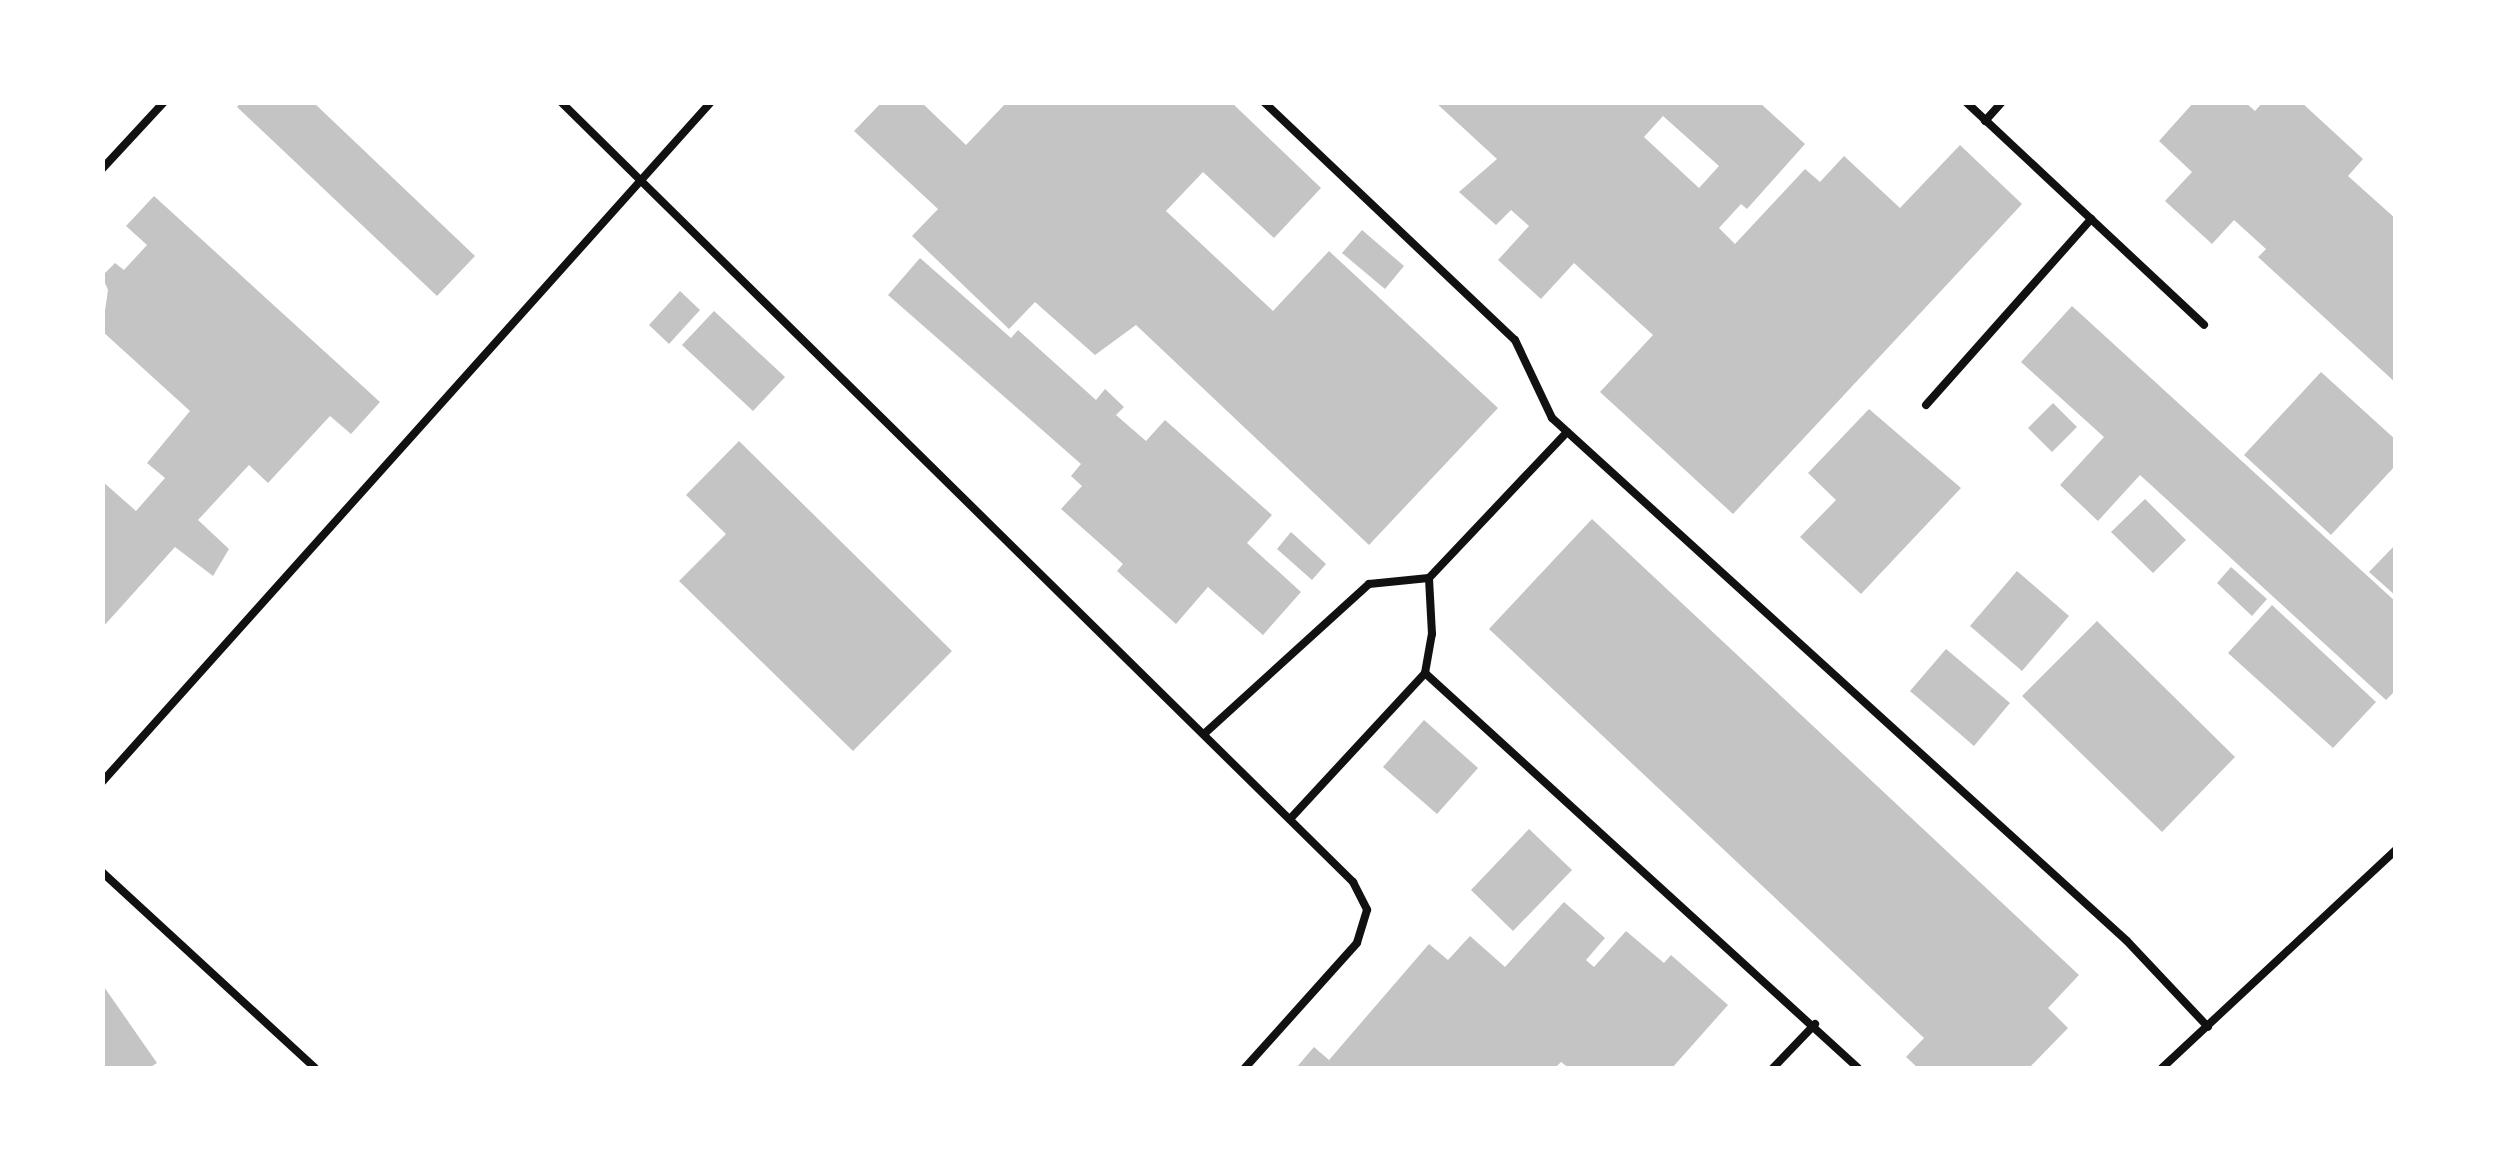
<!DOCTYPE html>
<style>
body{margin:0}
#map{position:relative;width:2498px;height:1171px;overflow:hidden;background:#fff;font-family:"IBM Plex Sans",sans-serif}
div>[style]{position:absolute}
.building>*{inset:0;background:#c4c4c4}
.service>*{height:8px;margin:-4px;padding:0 4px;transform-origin:4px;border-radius:4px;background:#111}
span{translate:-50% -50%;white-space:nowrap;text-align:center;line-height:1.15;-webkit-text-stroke:8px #fff;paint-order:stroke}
.frame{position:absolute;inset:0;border:105px solid #fff;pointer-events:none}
</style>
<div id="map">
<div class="building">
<div style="clip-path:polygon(241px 102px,313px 102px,475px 256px,437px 296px,237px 107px)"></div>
<div style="clip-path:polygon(882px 102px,921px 102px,966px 145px,1007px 102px,1231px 102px,1321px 188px,1274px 238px,1203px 172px,1166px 211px,1273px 311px,1329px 251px,1498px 408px,1369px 545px,1136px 325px,1095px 355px,1035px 302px,1009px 329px,912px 236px,938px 209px,854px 131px)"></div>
<div style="clip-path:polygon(evenodd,1435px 102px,1759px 102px,1805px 144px,1747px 209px,1741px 204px,1719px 228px,1735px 244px,1805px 169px,1820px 182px,1844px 156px,1900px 208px,1960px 145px,2022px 204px,1733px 514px,1600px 392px,1653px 335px,1574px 263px,1541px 299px,1498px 260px,1529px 226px,1511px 210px,1496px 225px,1459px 192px,1497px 159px,1435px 102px,1663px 116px,1719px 166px,1699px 188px,1644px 137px,1663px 116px)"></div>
<div style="clip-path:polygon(2194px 102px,2245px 102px,2255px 111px,2263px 102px,2301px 102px,2363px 159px,2348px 176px,2396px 219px,2396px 383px,2258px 257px,2266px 249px,2234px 220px,2212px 244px,2165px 201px,2192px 172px,2159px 141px)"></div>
<div style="clip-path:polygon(154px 196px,380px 402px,351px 434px,330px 416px,268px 483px,249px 465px,198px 520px,229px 549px,213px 576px,175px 547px,102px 628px,102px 481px,136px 511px,165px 478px,147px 463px,190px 411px,102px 331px,108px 290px,102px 276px,115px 263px,124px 270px,147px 245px,126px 226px)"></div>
<div style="clip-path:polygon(1362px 230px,1404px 266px,1385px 289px,1342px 253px)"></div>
<div style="clip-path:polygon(920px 258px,1011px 338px,1018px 330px,1096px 400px,1105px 389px,1124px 407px,1116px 415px,1146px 441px,1165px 420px,1272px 515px,1247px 543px,1301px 592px,1263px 635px,1208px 587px,1176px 624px,1117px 571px,1123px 564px,1061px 509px,1082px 486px,1071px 476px,1081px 464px,888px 295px)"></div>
<div style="clip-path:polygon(680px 291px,700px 310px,669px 344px,649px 325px)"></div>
<div style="clip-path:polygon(2072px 306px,2396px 602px,2396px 690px,2386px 700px,2140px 475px,2098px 521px,2060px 485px,2104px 437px,2021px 362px)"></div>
<div style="clip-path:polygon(714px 311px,785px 377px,753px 411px,682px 345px)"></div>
<div style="clip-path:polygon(2321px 372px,2396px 440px,2396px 465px,2331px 535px,2244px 455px)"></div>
<div style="clip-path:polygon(2053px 403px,2077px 427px,2052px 452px,2028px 428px)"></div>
<div style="clip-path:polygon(1869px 409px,1961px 488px,1861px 594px,1800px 537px,1836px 500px,1808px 473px)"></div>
<div style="clip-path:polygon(739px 441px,952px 651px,853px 751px,679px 581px,726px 534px,686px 495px)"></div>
<div style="clip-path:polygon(2145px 499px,2186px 540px,2153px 573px,2111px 532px)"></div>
<div style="clip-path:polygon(1592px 519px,2079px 975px,2048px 1008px,2068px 1028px,2029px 1068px,1918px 1068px,1906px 1057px,1924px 1038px,1489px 629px)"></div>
<div style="clip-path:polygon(1291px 532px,1326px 564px,1312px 580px,1277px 549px)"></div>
<div style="clip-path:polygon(2396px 544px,2396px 596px,2369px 572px)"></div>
<div style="clip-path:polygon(2231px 567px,2267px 599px,2252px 616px,2217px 583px)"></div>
<div style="clip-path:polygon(2017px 571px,2069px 616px,2022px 671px,1970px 626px)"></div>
<div style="clip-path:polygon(2272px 605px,2376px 702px,2333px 748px,2228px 653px)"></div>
<div style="clip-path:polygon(2097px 621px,2235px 757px,2162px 832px,2022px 696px)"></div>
<div style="clip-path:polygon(1946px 649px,2010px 703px,1974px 746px,1910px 691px)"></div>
<div style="clip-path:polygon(1424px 720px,1478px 768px,1437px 814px,1383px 767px)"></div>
<div style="clip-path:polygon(1529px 829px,1572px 870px,1513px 931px,1471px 890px)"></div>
<div style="clip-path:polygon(1564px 902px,1605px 938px,1586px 960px,1594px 967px,1626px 931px,1664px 963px,1671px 955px,1728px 1005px,1672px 1068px,1569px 1068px,1561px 1062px,1555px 1068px,1296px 1068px,1314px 1047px,1329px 1060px,1429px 944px,1448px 960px,1470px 936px,1505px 967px)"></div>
<div style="clip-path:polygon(102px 984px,157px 1063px,149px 1068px,102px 1068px)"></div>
</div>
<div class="service">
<div style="left:561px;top:102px;width:1112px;rotate:44.56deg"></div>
<div style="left:1353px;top:882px;width:31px;rotate:63deg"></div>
<div style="left:1367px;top:910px;width:34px;rotate:107deg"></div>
<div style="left:1357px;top:943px;width:168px;rotate:131.9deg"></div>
<div style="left:1264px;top:102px;width:346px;rotate:43.5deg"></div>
<div style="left:1515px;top:340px;width:86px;rotate:64.6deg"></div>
<div style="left:1552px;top:418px;width:777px;rotate:42.29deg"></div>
<div style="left:2127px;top:941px;width:118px;rotate:46.7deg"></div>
<div style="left:1966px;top:102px;width:326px;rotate:43.1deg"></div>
<div style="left:1985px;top:121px;width:25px;rotate:-48deg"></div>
<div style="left:102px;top:169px;width:91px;rotate:-47.2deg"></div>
<div style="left:1926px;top:405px;width:249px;rotate:-48.4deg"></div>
<div style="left:1425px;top:673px;width:586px;rotate:42.37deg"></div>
<div style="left:1204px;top:734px;width:223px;rotate:-42.3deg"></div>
<div style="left:1369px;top:584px;width:60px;rotate:-5.7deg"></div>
<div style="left:1429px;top:578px;width:201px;rotate:-46.6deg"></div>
<div style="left:102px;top:782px;width:913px;rotate:-48.15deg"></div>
<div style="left:1290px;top:819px;width:199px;rotate:-47.2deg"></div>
<div style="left:1425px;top:673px;width:40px;rotate:-80deg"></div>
<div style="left:1432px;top:634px;width:56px;rotate:-93.1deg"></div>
<div style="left:102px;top:872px;width:289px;rotate:42.6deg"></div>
<div style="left:1773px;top:1068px;width:61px;rotate:-46.3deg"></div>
<div style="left:2162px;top:1068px;width:320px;rotate:-43deg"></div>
</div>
<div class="frame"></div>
</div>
